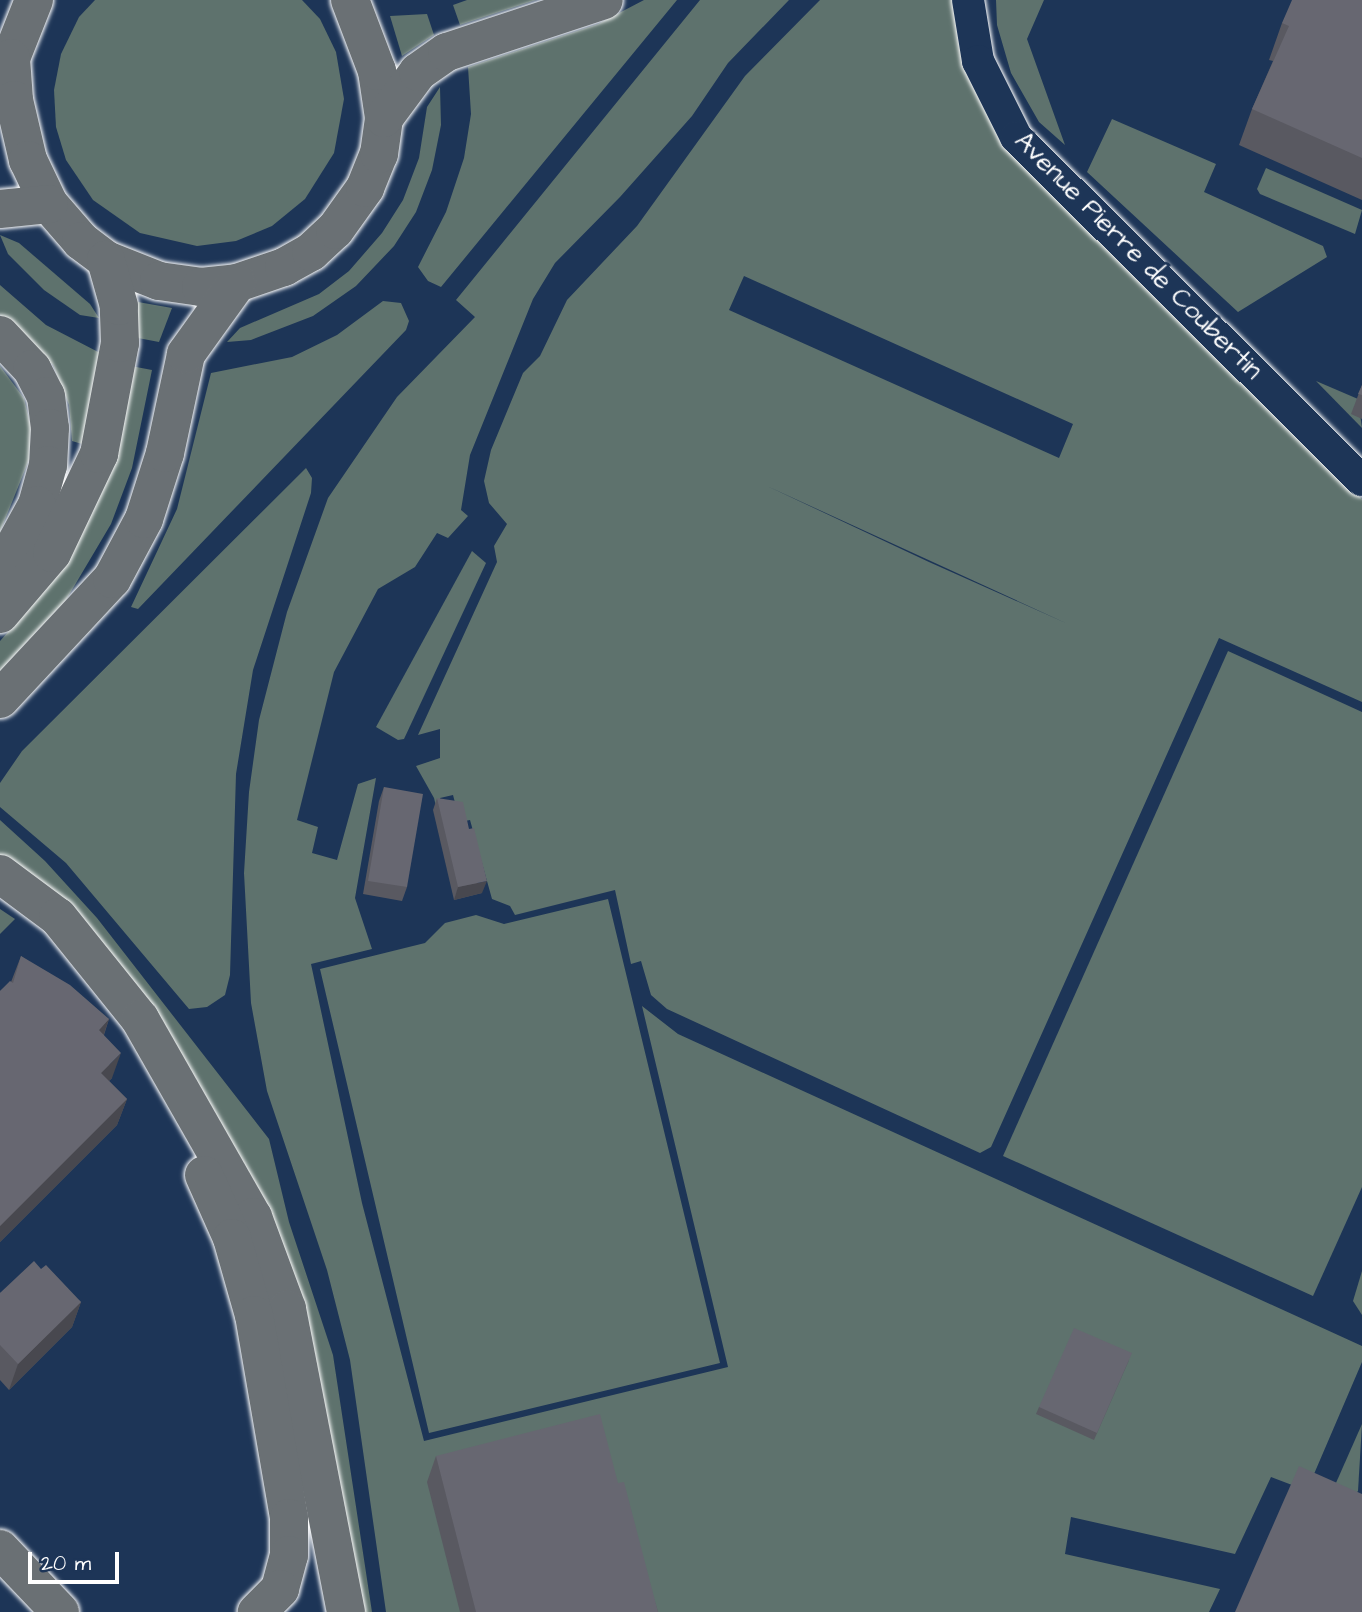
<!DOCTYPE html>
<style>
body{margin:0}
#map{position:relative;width:1362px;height:1612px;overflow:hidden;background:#1d3557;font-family:"Architects Daughter",sans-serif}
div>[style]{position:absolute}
.green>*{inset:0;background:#5e726d}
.roads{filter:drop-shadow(0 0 2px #fff) drop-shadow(0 0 2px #fff)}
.street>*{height:32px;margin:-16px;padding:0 16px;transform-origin:16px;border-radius:16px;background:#1d3557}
.primary>*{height:38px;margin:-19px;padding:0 19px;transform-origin:19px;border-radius:19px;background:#6a7074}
.wall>*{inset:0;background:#595961}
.shaded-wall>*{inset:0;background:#48484f}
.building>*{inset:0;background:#676771}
span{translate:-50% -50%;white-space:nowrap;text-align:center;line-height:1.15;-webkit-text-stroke:6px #1d3557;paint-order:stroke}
.street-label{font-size:26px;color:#fff}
.scale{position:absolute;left:28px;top:1552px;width:91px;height:32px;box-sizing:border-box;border:4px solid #fff;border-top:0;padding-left:9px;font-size:21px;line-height:24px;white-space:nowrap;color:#fff;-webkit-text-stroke:5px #1d3557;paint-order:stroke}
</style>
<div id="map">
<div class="green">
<div style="clip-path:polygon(95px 0,302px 0,320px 19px,336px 52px,344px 99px,334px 153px,305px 199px,272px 226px,236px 241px,197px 246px,140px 233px,93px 200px,66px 160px,56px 127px,54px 90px,61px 54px,79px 17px)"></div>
<div style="clip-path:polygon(467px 0,536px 0,460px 25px,453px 5px)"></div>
<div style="clip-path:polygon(644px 0,677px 0,441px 287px,428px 281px,418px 267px,446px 212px,464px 158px,471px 114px,468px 67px,598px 24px)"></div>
<div style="clip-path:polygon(700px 0,789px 0,728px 63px,692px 116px,620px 197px,555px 263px,533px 299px,470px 455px,461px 510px,468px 516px,448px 538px,437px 533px,415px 567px,378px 589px,334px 672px,297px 820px,318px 827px,312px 853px,337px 860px,358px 784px,376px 778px,355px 898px,372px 949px,311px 964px,362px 1203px,424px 1441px,728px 1367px,642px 1006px,678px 1034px,1362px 1346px,1362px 1362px,1314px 1474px,1292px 1485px,1271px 1477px,1235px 1554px,1071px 1517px,1065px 1554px,1220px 1589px,1209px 1612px,386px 1612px,350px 1360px,327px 1270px,267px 1091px,251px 1003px,244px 873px,249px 792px,259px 720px,287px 612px,328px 498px,397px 397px,475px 317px,456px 300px)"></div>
<div style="clip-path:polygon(evenodd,820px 0,954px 0,1012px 152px,1362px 499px,1362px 702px,1219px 638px,991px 1147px,980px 1153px,667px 1009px,651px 995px,641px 961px,631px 964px,615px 890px,515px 915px,510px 906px,492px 899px,470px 820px,460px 822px,453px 795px,440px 798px,447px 825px,441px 827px,434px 798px,416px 766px,440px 758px,440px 729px,418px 735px,497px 562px,494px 546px,507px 524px,489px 503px,484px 481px,491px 450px,523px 373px,540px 356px,567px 300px,637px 226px,745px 76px,820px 0,744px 276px,1073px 424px,1059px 458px,729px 310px,744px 276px,820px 0,767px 486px,1068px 624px,929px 562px,767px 486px)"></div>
<div style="clip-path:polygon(996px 0,1044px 0,1027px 39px,1065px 145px,1039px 122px,1011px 73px,997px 25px)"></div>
<div style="clip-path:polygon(427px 14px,434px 35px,402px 56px,390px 16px)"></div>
<div style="clip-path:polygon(440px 87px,441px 125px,432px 170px,416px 212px,394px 246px,356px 286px,313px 316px,251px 340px,227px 342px,240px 328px,319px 294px,349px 271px,382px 233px,403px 200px,419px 158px,427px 107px)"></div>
<div style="clip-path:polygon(1112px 119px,1216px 164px,1204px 192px,1323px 246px,1327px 257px,1238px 312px,1087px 172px)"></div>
<div style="clip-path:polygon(1266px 168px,1362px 210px,1355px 234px,1260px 194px,1257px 189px)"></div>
<div style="clip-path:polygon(0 235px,19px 243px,90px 304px,99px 318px,80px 315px,44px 290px,8px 254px)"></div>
<div style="clip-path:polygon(0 285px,46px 325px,104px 355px,82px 444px,72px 441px,69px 405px,53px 365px,0 315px)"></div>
<div style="clip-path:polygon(383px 301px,401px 303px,409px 321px,406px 330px,138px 609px,131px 607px,177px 509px,211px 373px,292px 357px,337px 335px)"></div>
<div style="clip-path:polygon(138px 302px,172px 308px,159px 342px,138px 338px)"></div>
<div style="clip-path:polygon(0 366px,24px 398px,31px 427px,29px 460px,0 532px)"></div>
<div style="clip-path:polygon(131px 366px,152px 370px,132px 468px,111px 524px,66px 600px,0 671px,0 641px,64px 568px,97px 502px)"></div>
<div style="clip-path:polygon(1316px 381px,1358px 399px,1362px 428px)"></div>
<div style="clip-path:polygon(306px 468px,312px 478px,311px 493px,253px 670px,236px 774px,230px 975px,225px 995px,207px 1007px,189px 1009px,66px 863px,0 807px,0 783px,22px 751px)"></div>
<div style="clip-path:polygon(472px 551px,486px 563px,404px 739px,398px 740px,376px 727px)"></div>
<div style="clip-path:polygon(1228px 651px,1362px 712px,1362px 1187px,1313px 1296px,1003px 1156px)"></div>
<div style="clip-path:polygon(0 820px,45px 861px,97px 918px,269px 1139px,289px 1222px,333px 1355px,372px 1612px,354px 1612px,256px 1191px,0 862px)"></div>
<div style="clip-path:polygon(608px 899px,720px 1363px,429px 1433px,320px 969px,425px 943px,445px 923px,476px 915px,504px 924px)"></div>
<div style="clip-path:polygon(0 909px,15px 919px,0 934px)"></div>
<div style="clip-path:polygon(1362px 1271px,1362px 1315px,1353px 1301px)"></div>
<div style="clip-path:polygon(1362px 1424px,1358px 1491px,1352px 1498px,1328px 1501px)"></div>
</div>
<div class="roads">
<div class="street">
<div style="left:968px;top:0;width:62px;rotate:80.7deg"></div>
<div style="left:978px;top:61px;width:85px;rotate:63.4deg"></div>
<div style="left:1016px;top:137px;width:487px;rotate:44.8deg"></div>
</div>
<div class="primary">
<div style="left:34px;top:0;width:62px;rotate:111.6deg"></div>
<div style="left:11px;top:58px;width:42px;rotate:85.9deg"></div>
<div style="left:14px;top:100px;width:62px;rotate:76.9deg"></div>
<div style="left:28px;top:160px;width:49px;rotate:64.5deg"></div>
<div style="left:49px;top:204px;width:49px;rotate:49.1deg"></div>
<div style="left:81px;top:241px;width:31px;rotate:37deg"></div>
<div style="left:106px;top:260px;width:57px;rotate:21.6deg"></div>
<div style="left:159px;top:281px;width:42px;rotate:8.1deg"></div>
<div style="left:201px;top:287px;width:36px;rotate:-6deg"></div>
<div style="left:237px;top:283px;width:50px;rotate:-18.8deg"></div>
<div style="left:284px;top:267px;width:31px;rotate:-29deg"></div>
<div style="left:311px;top:252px;width:33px;rotate:-43deg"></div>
<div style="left:335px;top:230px;width:52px;rotate:-54.5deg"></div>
<div style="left:365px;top:188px;width:37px;rotate:-68deg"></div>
<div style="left:379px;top:154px;width:36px;rotate:-82deg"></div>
<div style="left:384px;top:118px;width:48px;rotate:-98.5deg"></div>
<div style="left:377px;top:71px;width:76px;rotate:-110.8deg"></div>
<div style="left:384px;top:118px;width:57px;rotate:-53.5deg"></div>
<div style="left:418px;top:72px;width:35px;rotate:-35deg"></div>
<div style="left:447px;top:52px;width:165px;rotate:-18.3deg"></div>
<div style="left:0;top:209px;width:49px;rotate:-5.8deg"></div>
<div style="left:0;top:335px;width:47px;rotate:46.7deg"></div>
<div style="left:32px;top:369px;width:30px;rotate:63deg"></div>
<div style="left:46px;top:396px;width:32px;rotate:83deg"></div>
<div style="left:50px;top:428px;width:37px;rotate:93deg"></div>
<div style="left:48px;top:465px;width:41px;rotate:105.4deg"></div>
<div style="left:37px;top:505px;width:77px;rotate:118.9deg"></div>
<div style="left:0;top:614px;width:80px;rotate:-49.6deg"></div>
<div style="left:52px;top:553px;width:110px;rotate:-64.6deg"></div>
<div style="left:99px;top:454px;width:113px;rotate:-79.3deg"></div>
<div style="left:120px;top:343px;width:37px;rotate:-92deg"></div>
<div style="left:119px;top:306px;width:48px;rotate:-105.8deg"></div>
<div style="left:0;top:699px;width:164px;rotate:-47deg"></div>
<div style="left:112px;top:579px;width:68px;rotate:-61.9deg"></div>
<div style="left:144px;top:519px;width:69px;rotate:-72.3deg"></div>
<div style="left:165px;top:453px;width:101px;rotate:-78deg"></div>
<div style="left:186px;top:354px;width:87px;rotate:-54.3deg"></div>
<div style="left:0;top:874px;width:72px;rotate:36.6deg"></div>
<div style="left:58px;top:917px;width:131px;rotate:51.2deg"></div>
<div style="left:140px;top:1019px;width:228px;rotate:60.3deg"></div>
<div style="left:253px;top:1217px;width:98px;rotate:69.7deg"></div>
<div style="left:287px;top:1309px;width:309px;rotate:79deg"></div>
<div style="left:204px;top:1175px;width:69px;rotate:66deg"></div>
<div style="left:232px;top:1238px;width:80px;rotate:74.1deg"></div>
<div style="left:254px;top:1315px;width:206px;rotate:80.2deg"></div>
<div style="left:289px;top:1518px;width:37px;rotate:90deg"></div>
<div style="left:289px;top:1555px;width:35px;rotate:105deg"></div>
<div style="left:280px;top:1589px;width:33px;rotate:135deg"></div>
<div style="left:0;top:1549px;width:87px;rotate:46.4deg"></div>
</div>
</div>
<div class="wall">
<div style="clip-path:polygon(1362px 0,1362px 200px,1239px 145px,1252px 109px,1273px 61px,1269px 60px,1282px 23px)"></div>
<div style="clip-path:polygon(1362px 385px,1362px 419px,1351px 414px)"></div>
<div style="clip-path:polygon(384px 787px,407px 887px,402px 901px,363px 894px,379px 801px)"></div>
<div style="clip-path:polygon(437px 798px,482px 893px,454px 900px,433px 810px)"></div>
<div style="clip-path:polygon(21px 956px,109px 1019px,104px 1035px,112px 1078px,109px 1081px,127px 1099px,117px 1125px,0 1242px,0 991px,11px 982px)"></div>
<div style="clip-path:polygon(41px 1269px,81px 1302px,72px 1327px,9px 1390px,0 1380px,0 1293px)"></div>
<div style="clip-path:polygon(1129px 1360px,1094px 1440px,1036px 1414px,1039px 1407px)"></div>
<div style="clip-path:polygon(436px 1456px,618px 1483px,658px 1612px,460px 1612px,427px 1482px)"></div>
</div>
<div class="shaded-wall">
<div style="clip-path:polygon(487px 881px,482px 893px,454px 900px,458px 887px)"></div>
<div style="clip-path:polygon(109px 1019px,100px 1045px,99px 1030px)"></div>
<div style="clip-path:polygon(121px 1053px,112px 1078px,91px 1098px,101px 1073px)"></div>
<div style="clip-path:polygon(127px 1099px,117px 1125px,0 1242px,0 1226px)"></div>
<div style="clip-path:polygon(81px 1302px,72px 1327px,9px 1390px,18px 1364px)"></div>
</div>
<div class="building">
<div style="clip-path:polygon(1292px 0,1362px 0,1362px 158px,1252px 109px,1289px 26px,1282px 23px)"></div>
<div style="clip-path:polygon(1362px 385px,1362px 395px,1358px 394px)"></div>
<div style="clip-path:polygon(384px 787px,423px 794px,407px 887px,368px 881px)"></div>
<div style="clip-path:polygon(437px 798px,463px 802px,469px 829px,474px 828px,487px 881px,458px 887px)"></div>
<div style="clip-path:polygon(21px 956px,70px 985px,109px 1019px,99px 1030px,121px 1053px,101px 1073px,127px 1099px,0 1226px,0 991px,10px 981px,13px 983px)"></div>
<div style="clip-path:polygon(34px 1261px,41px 1269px,46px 1265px,81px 1302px,18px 1364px,0 1345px,0 1293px)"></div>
<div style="clip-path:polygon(1074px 1328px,1132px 1353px,1097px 1433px,1039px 1407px)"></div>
<div style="clip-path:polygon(600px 1414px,618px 1483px,624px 1482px,658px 1612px,476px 1612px,436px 1456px)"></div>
<div style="clip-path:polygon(1299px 1466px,1362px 1494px,1362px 1612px,1235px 1612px)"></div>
</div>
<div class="street-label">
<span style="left:1138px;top:256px;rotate:45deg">Avenue Pierre de Coubertin</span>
</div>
<div class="scale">20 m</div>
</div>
